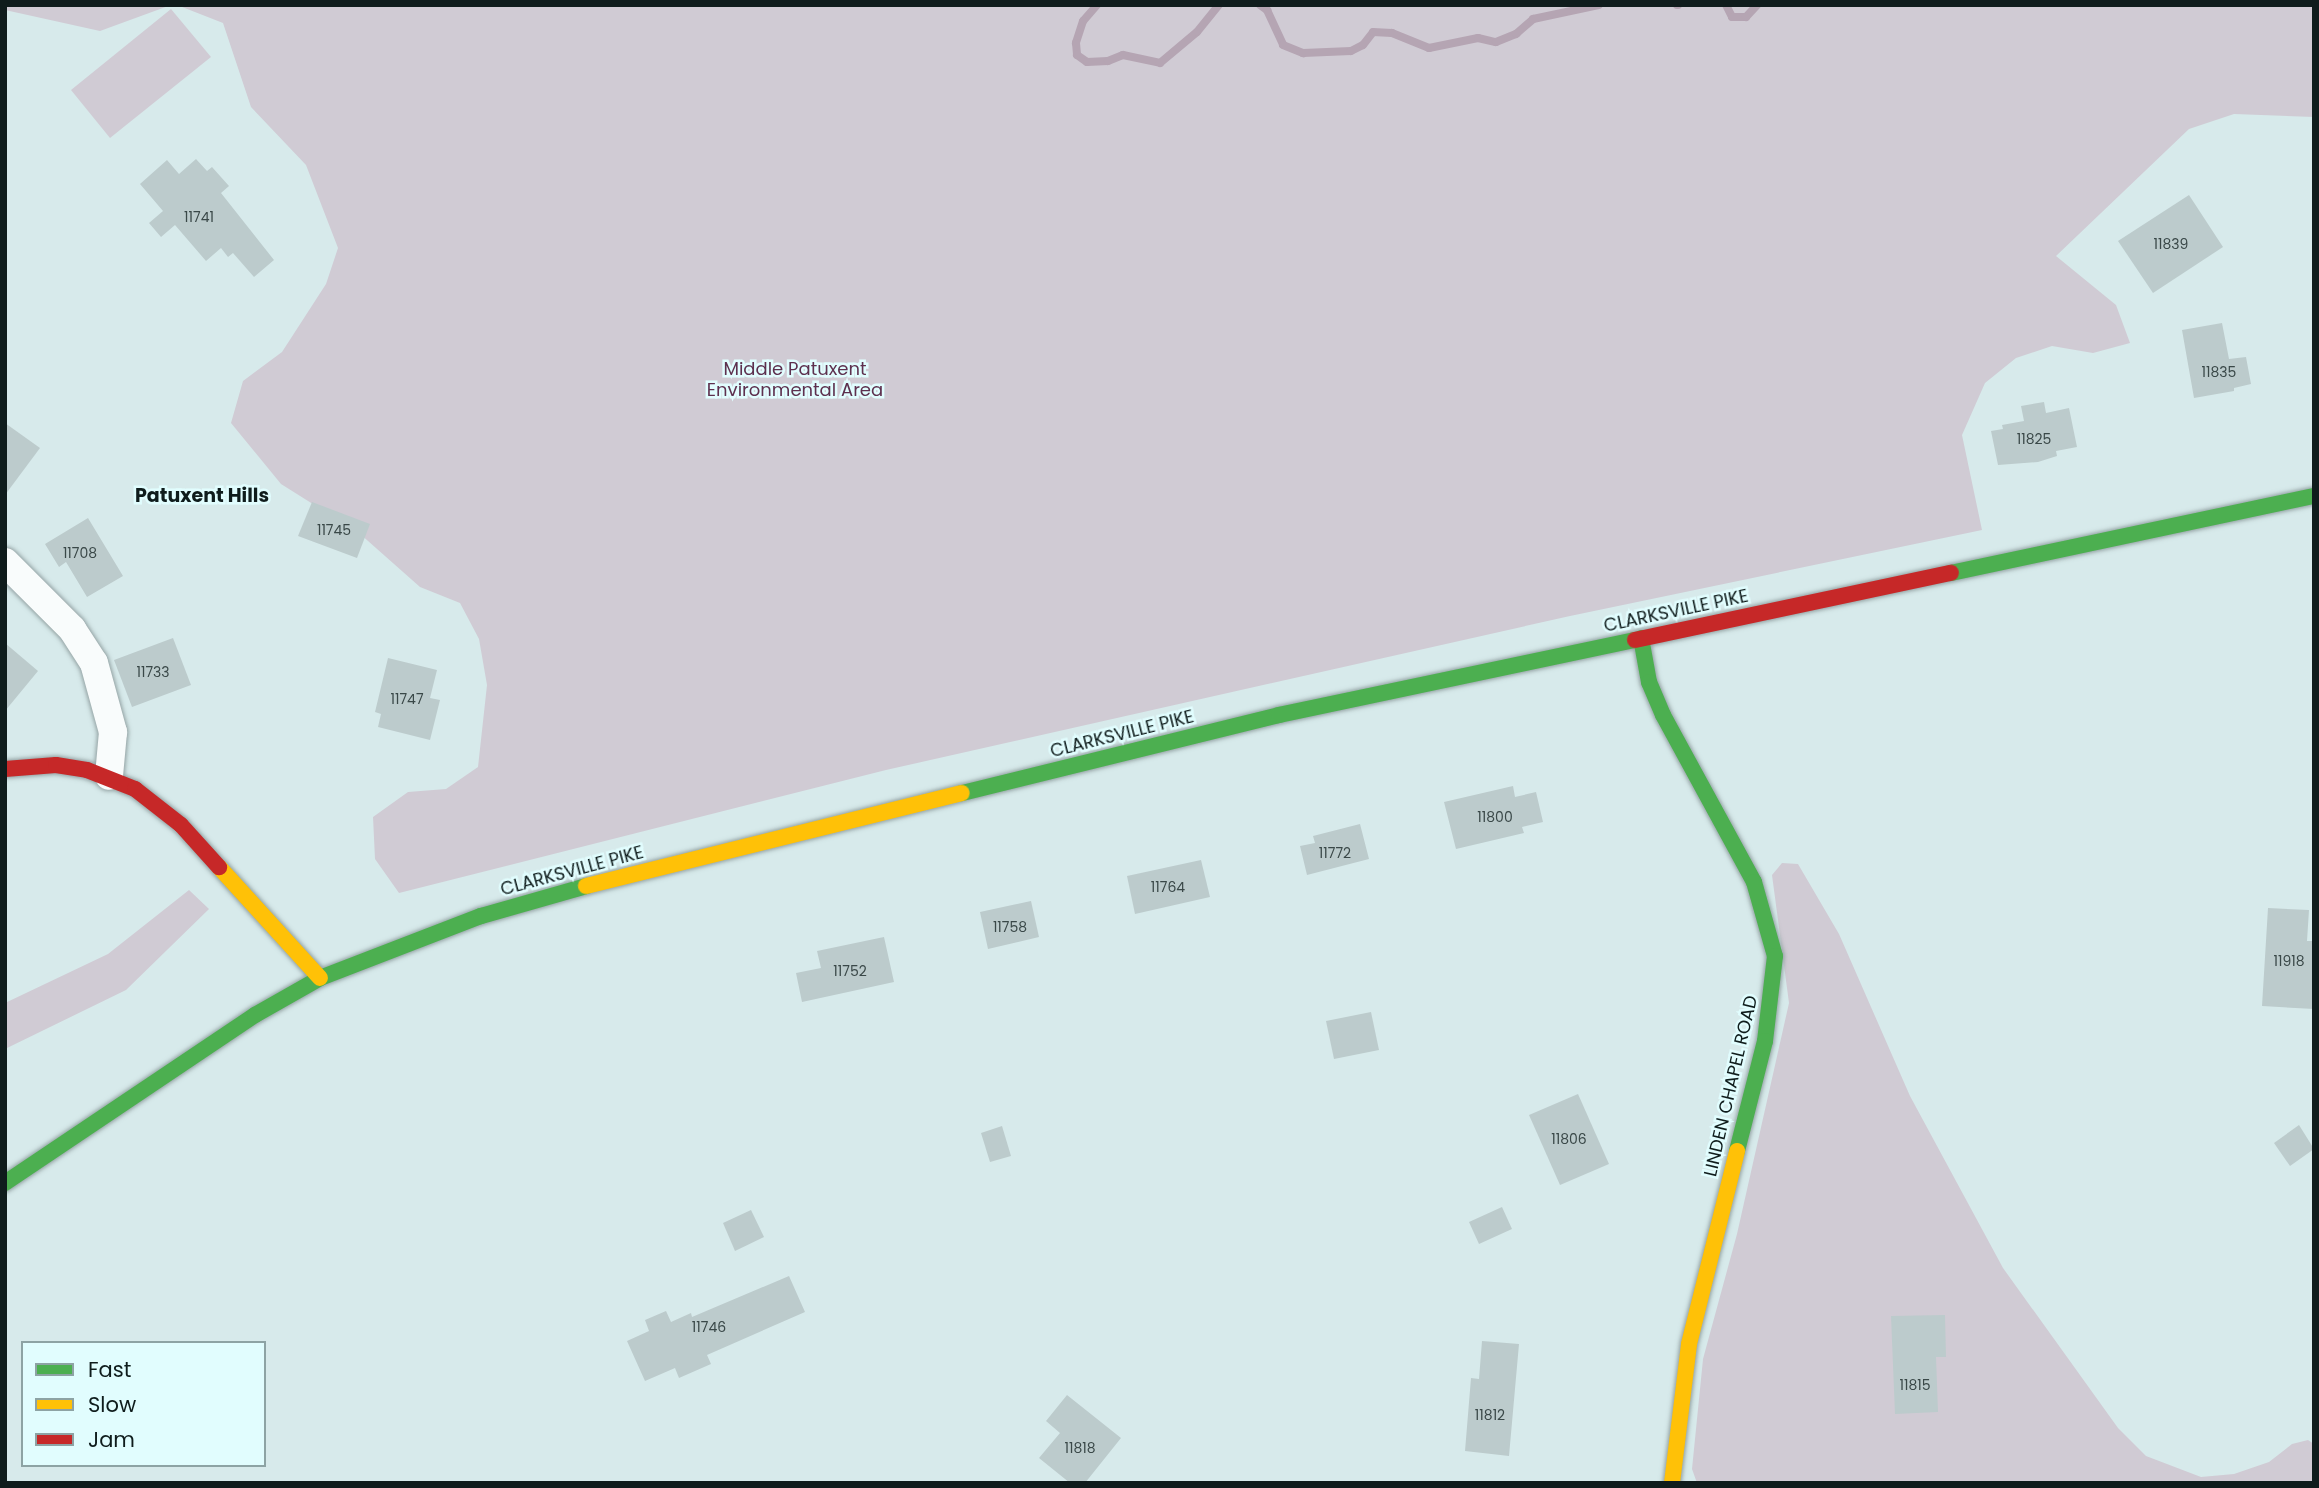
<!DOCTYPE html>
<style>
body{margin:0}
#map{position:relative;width:2319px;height:1488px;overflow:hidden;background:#d7eaeb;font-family:Poppins,sans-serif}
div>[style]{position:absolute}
.green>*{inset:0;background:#d0cbd4}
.stream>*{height:8px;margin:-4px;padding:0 4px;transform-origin:4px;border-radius:4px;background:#b5a5b3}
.building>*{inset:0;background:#bccbcc}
.roads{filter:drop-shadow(0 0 2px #95a4a5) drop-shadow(0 0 2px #95a4a5)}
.street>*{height:28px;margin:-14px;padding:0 14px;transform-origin:14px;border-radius:14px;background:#f9fcfc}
.fast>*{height:16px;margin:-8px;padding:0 8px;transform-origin:8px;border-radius:8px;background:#4caf50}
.slow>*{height:16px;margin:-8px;padding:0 8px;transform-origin:8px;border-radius:8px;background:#ffc107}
.jam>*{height:16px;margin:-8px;padding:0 8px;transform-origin:8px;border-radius:8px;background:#c62828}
span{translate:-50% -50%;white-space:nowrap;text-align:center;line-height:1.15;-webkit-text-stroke:5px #e1fdfe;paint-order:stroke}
.number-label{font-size:14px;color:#3a4848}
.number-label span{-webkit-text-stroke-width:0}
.park-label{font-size:18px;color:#5d304e}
.street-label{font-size:18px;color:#0f1c1c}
.neighbourhood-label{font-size:19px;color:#0f1c1c;font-weight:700}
.frame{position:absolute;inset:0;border:7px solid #0f1c1c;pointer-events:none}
.legend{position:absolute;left:21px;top:1341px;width:245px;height:126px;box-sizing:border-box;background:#e1fdfe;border:2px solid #8da3a4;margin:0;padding:9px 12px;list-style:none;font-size:21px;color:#0f1c1c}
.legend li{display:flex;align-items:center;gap:14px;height:35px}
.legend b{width:35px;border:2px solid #8da3a4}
</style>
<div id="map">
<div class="green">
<div style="clip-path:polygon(5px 5px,171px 5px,100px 31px,5px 10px)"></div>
<div style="clip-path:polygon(177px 5px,2314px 5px,2314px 117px,2234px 114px,2189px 129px,2056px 256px,2116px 305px,2130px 343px,2093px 353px,2052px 346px,2016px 358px,1985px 383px,1962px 435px,1982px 530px,1570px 616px,886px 770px,399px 893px,375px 859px,373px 817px,408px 792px,446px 789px,478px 767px,487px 685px,479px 639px,460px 603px,420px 587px,359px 533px,281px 484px,231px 423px,243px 381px,282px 352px,326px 284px,338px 248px,306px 165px,251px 107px,223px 23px)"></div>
<div style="clip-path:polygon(171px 9px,211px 57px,110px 138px,71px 90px)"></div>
<div style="clip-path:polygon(1782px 863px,1798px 864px,1839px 934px,1910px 1096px,2003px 1268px,2118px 1428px,2146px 1456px,2201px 1477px,2234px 1474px,2269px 1462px,2292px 1444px,2308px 1440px,2314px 1444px,2314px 1483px,1697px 1483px,1692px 1469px,1703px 1359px,1737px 1234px,1789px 1003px,1772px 875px)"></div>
<div style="clip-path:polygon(189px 890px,209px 909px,126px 990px,5px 1049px,5px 1003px,108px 954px)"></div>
</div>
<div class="stream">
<div style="left:1097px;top:5px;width:21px;rotate:131deg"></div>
<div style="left:1083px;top:21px;width:23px;rotate:108deg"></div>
<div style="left:1076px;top:43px;width:12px;rotate:85deg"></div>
<div style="left:1077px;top:55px;width:12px;rotate:35deg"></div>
<div style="left:1087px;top:62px;width:21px;rotate:-3deg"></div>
<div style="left:1108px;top:61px;width:16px;rotate:-22deg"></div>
<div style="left:1123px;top:55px;width:38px;rotate:12deg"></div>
<div style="left:1160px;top:63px;width:48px;rotate:-40deg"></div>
<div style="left:1197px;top:32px;width:35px;rotate:-51deg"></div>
<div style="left:1260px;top:5px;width:9px;rotate:36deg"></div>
<div style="left:1267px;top:10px;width:38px;rotate:65deg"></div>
<div style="left:1283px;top:45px;width:22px;rotate:22deg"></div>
<div style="left:1303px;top:53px;width:48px;rotate:-2.4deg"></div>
<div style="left:1351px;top:51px;width:13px;rotate:-27deg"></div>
<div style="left:1363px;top:45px;width:16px;rotate:-52deg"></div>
<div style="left:1373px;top:32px;width:19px;rotate:3deg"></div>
<div style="left:1392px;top:33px;width:40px;rotate:22deg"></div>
<div style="left:1429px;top:48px;width:50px;rotate:-11.5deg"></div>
<div style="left:1478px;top:38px;width:18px;rotate:13deg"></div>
<div style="left:1496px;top:42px;width:22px;rotate:-22deg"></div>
<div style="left:1516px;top:34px;width:23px;rotate:-41deg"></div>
<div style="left:1533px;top:19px;width:67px;rotate:-12deg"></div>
<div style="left:1677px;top:5px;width:1px"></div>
<div style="left:1726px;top:5px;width:13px;rotate:63deg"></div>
<div style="left:1732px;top:17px;width:14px"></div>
<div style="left:1746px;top:17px;width:16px;rotate:-47deg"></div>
</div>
<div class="building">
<div style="clip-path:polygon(196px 159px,207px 171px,212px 167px,229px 186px,221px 193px,274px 260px,254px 277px,233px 253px,228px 257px,221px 248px,206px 261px,175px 225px,161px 237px,149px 223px,163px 211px,140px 184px,167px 160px,179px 174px)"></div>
<div style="clip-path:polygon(2189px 195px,2223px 247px,2153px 293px,2118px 241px)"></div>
<div style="clip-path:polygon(2222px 323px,2229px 359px,2246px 357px,2251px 384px,2234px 388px,2234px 391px,2194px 398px,2182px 330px)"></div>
<div style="clip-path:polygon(2044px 402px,2046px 413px,2069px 408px,2077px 447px,2056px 451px,2057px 456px,2038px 462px,1998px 465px,1991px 431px,2003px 429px,2002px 425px,2024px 421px,2021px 406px)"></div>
<div style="clip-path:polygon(5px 423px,40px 448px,5px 495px)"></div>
<div style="clip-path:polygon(312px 502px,370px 524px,357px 558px,298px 536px)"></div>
<div style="clip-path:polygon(88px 518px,123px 576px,87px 597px,66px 562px,59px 567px,45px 544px)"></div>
<div style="clip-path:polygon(173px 638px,191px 685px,132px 707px,114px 660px)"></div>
<div style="clip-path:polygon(5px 643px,38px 671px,5px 711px)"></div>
<div style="clip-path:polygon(388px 658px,437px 670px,430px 698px,440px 700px,430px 740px,378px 727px,381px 714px,375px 712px)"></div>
<div style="clip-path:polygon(1513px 786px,1515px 797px,1536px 792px,1543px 822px,1522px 827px,1524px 833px,1456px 849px,1444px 802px)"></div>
<div style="clip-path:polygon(1360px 824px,1369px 859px,1307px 875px,1300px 846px,1315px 843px,1313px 836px)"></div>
<div style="clip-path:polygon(1201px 860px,1210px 897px,1135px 914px,1127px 876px)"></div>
<div style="clip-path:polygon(1031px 901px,1039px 937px,988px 949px,980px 912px)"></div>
<div style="clip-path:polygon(2268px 908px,2309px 910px,2307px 941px,2314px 941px,2314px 1009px,2262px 1006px)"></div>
<div style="clip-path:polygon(884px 937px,894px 982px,802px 1002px,796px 973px,821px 968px,817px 951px)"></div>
<div style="clip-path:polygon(1371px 1012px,1379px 1050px,1334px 1059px,1326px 1021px)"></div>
<div style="clip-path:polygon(1578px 1094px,1609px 1164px,1560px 1185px,1529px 1115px)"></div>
<div style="clip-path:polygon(2299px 1125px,2314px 1149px,2290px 1166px,2274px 1143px)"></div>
<div style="clip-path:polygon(1002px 1126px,1011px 1156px,990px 1162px,981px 1133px)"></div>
<div style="clip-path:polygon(1502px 1207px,1512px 1229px,1479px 1244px,1469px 1222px)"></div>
<div style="clip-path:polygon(751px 1210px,764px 1237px,735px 1251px,723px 1223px)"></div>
<div style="clip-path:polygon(789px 1276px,805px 1312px,707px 1355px,711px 1364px,679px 1378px,675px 1368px,645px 1381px,627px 1341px,649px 1331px,645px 1320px,666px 1311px,671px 1322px,691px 1313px,692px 1317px)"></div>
<div style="clip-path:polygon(1945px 1315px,1946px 1357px,1936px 1357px,1938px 1412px,1895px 1414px,1891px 1316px)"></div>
<div style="clip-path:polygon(1482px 1341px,1519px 1344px,1509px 1456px,1465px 1451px,1471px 1378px,1479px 1379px)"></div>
<div style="clip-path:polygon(1067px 1395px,1121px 1438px,1085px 1483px,1070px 1483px,1039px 1458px,1060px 1433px,1046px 1421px)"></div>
</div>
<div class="roads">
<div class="street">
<div style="left:5px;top:562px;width:95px;rotate:45deg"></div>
<div style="left:72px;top:629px;width:40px;rotate:57.1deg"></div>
<div style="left:94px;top:663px;width:72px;rotate:74.6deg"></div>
<div style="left:113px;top:732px;width:44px;rotate:95.2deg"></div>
</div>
<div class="fast">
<div style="left:1951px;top:573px;width:371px;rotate:-12deg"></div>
<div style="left:1641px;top:638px;width:45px;rotate:79.7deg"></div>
<div style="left:1649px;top:682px;width:36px;rotate:67deg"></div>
<div style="left:1663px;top:715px;width:190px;rotate:61.4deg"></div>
<div style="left:1754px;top:882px;width:77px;rotate:74.2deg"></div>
<div style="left:1775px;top:956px;width:86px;rotate:96.7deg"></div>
<div style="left:1765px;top:1041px;width:114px;rotate:104.3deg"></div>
<div style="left:962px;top:793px;width:326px;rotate:-13.8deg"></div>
<div style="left:1279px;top:715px;width:364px;rotate:-11.9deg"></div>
<div style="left:5px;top:1183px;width:301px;rotate:-33.9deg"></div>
<div style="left:255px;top:1015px;width:75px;rotate:-29.6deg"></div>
<div style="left:320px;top:978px;width:173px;rotate:-21.1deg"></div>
<div style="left:481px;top:916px;width:109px;rotate:-15.9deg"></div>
</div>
<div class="slow">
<div style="left:219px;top:867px;width:150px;rotate:47.7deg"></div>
<div style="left:586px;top:886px;width:387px;rotate:-13.9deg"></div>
<div style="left:1672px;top:1483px;width:140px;rotate:-83deg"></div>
<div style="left:1689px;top:1344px;width:199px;rotate:-76deg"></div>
</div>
<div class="jam">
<div style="left:1635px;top:640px;width:323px;rotate:-12deg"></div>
<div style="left:5px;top:769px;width:51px;rotate:-4.5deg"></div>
<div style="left:56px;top:765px;width:31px;rotate:9deg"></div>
<div style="left:87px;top:770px;width:52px;rotate:21.6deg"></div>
<div style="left:135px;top:789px;width:58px;rotate:38deg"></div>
<div style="left:181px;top:825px;width:57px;rotate:47.9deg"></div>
</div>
</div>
<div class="number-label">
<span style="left:199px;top:217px">11741</span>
<span style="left:2171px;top:244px">11839</span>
<span style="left:2219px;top:372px">11835</span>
<span style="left:2034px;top:439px">11825</span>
<span style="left:334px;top:530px">11745</span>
<span style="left:80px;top:553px">11708</span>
<span style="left:153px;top:672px">11733</span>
<span style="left:407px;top:699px">11747</span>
<span style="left:1495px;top:817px">11800</span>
<span style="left:1335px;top:853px">11772</span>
<span style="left:1168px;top:887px">11764</span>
<span style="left:1010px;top:927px">11758</span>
<span style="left:2289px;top:961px">11918</span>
<span style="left:850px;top:971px">11752</span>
<span style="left:1569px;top:1139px">11806</span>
<span style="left:709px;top:1327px">11746</span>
<span style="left:1915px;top:1385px">11815</span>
<span style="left:1490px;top:1415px">11812</span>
<span style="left:1080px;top:1448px">11818</span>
</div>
<div class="park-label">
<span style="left:795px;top:380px">Middle Patuxent<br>Environmental Area</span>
</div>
<div class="street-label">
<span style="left:1676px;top:611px;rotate:-12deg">CLARKSVILLE PIKE</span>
<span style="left:1122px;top:734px;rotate:-14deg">CLARKSVILLE PIKE</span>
<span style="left:572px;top:871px;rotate:-15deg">CLARKSVILLE PIKE</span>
<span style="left:1731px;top:1086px;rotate:-77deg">LINDEN CHAPEL ROAD</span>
</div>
<div class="neighbourhood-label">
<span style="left:202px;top:496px">Patuxent Hills</span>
</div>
<div class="frame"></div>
<ul class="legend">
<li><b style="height:9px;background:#4caf50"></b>Fast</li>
<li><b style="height:9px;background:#ffc107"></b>Slow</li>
<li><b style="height:9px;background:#c62828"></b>Jam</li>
</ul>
</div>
